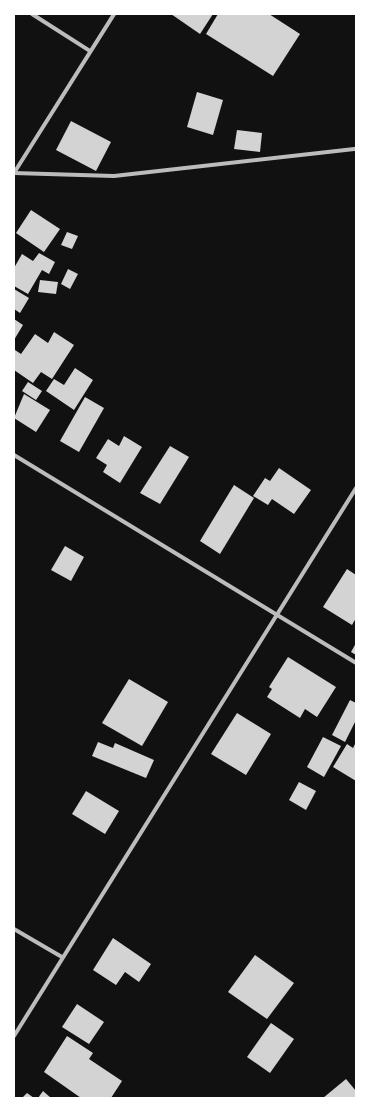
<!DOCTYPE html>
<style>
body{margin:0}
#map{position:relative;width:370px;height:1112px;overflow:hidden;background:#111;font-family:Overpass,sans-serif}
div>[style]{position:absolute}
.building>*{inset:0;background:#d3d3d3}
.minor>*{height:4px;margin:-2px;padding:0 2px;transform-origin:2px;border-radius:2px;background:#bcbcbc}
span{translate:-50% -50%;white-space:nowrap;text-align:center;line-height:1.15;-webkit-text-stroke:3px #fff;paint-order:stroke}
.frame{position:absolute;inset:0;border:15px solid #fff;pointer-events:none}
</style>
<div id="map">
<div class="building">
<div style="clip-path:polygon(171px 14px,213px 14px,200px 34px)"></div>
<div style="clip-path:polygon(218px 14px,269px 14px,300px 34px,273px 76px,206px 34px)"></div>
<div style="clip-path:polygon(197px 92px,223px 100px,213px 135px,187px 127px)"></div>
<div style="clip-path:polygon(71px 121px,111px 142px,96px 171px,56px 150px)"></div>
<div style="clip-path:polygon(237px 130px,262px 133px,260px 152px,234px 149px)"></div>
<div style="clip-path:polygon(31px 210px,60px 229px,44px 252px,16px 233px)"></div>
<div style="clip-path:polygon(67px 232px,78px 236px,72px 249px,61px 245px)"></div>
<div style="clip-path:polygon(39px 253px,55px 262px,49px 274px,42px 270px,28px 294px,14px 286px,14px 268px,22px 254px,33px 261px)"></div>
<div style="clip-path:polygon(68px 269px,78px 274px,70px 289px,61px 284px)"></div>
<div style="clip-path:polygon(40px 280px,58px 282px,56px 294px,38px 292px)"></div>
<div style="clip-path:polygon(14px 289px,29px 298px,20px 313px,14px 309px)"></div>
<div style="clip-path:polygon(14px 319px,23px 325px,14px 340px)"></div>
<div style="clip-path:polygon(54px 332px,74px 345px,52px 379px,41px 372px,33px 383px,14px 370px,15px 350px,21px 354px,35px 334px,48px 343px)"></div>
<div style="clip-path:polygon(75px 368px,93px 380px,74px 410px,46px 391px,54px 379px,64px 385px)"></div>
<div style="clip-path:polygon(28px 382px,42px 391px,36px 400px,22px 391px)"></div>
<div style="clip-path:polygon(24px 394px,50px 410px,36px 432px,14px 418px)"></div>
<div style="clip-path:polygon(85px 397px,104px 408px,79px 452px,60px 441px)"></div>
<div style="clip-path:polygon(124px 436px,142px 447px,120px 483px,103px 472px,107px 465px,96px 458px,108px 439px,119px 446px)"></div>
<div style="clip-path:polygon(170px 446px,189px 457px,160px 504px,140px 493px)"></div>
<div style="clip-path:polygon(279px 468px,311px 490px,294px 514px,272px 499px,268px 505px,253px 496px,265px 478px,270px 481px)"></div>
<div style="clip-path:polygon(234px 485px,254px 498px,220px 554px,200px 541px)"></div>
<div style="clip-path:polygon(65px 546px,84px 557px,71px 581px,51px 570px)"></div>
<div style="clip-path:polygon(347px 569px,356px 575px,356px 618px,352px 625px,323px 607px)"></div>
<div style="clip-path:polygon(356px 643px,356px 655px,351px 652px)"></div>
<div style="clip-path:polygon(288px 657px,336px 687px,317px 717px,305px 709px,300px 718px,267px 697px,272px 689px,269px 687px)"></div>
<div style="clip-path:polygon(129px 679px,168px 702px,142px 746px,102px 723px)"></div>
<div style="clip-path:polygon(350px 700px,356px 703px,356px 720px,345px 742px,332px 735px)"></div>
<div style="clip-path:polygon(237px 713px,271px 734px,246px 775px,211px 754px)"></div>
<div style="clip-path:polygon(323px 737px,341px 746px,324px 777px,307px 767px)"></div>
<div style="clip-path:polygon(98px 742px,113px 748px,115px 743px,154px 760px,146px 778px,92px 756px)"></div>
<div style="clip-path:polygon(356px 742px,356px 781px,333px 767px,347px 744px,353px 748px)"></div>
<div style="clip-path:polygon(299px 782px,316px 791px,306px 810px,289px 800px)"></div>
<div style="clip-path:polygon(86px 791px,119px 811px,105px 834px,72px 814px)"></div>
<div style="clip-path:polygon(113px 938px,151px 964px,139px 982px,125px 972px,116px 985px,93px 970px)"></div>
<div style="clip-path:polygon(255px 955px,294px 983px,267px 1019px,228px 992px)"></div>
<div style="clip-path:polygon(77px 1004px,104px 1022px,89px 1044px,62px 1027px)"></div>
<div style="clip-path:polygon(271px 1023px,294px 1039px,270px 1073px,247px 1057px)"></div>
<div style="clip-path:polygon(67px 1036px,93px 1053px,89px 1059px,122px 1081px,111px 1098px,81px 1098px,44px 1072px)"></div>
<div style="clip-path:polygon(346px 1079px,356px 1091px,356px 1098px,323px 1098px)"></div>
<div style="clip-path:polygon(43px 1091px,51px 1098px,38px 1098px)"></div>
<div style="clip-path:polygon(27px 1093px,34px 1098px,22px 1098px)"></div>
</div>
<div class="minor">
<div style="left:32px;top:14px;width:69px;rotate:32.5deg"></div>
<div style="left:14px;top:173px;width:100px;rotate:1.7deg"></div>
<div style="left:114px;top:176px;width:244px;rotate:-6.4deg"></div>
<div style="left:14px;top:173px;width:188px;rotate:-57.8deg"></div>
<div style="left:14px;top:455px;width:400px;rotate:31.3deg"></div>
<div style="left:14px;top:929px;width:56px;rotate:30.3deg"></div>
<div style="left:14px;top:1036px;width:646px;rotate:-58.03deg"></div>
</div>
<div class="frame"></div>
</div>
